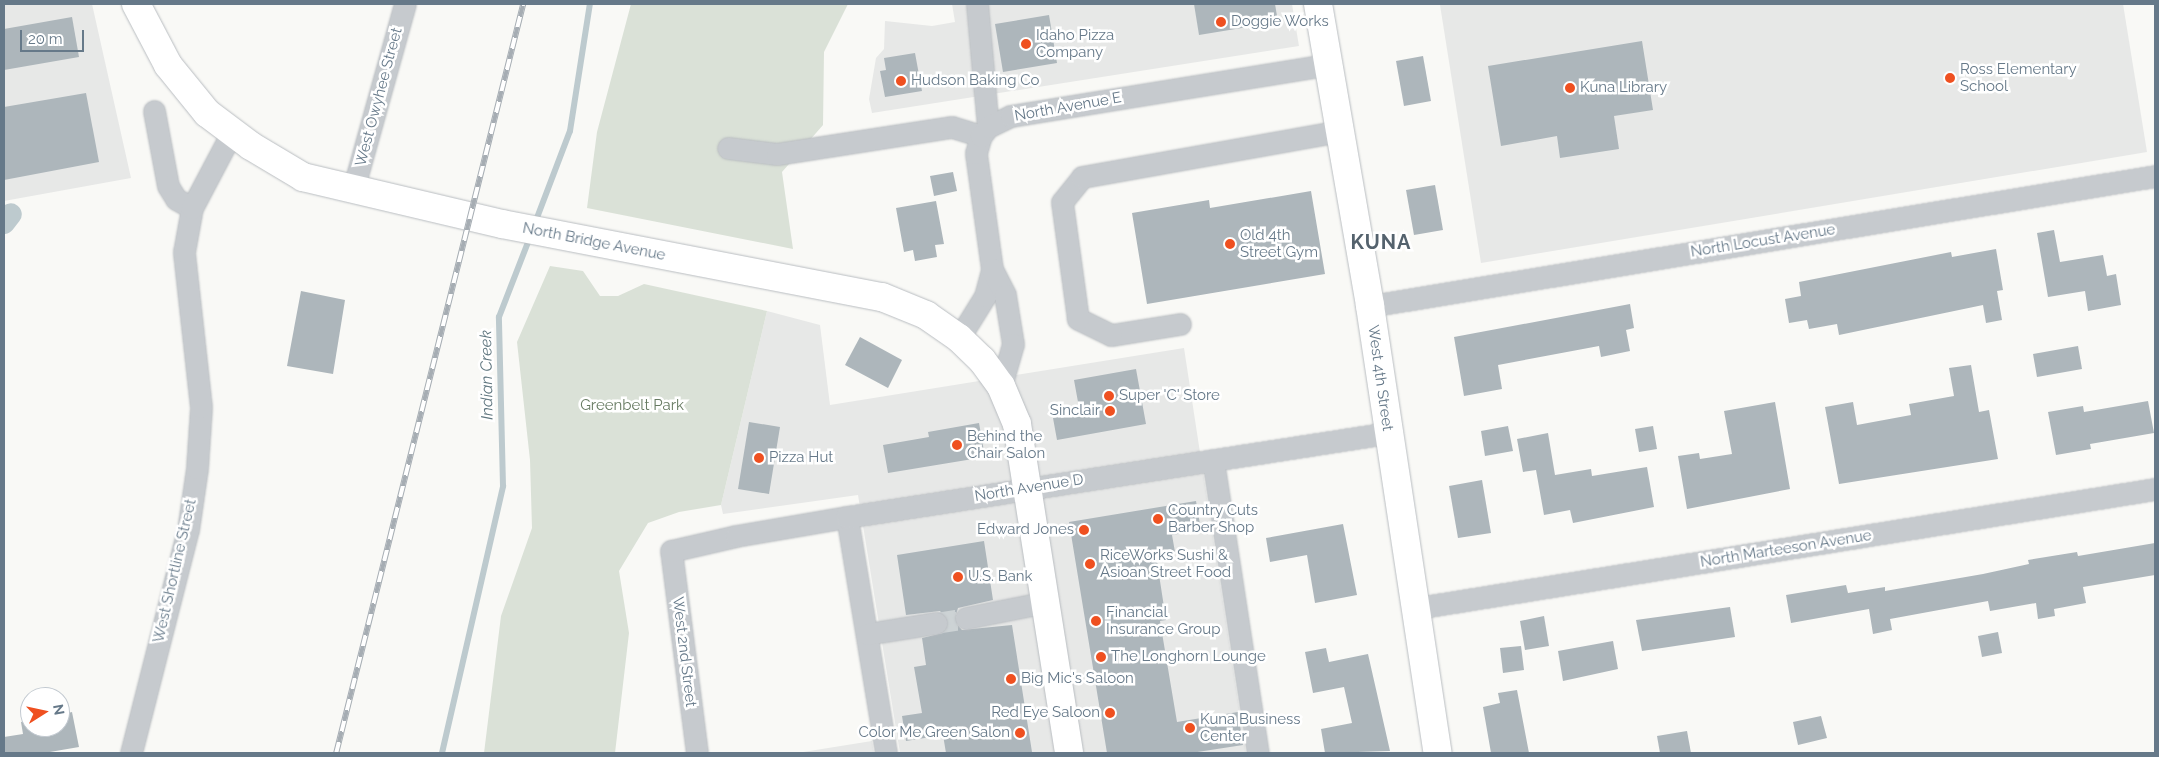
<!DOCTYPE html>
<style>
body{margin:0}
#map{position:relative;width:2159px;height:757px;overflow:hidden;background:#f9f9f6;font-family:Raleway,sans-serif}
div>[style]{position:absolute}
.built>*{inset:0;background:#e7e8e7}
.green>*{inset:0;background:#dae1d7}
.stream>*{height:6px;margin:-3px;padding:0 3px;transform-origin:3px;border-radius:3px;background:#bdcace}
.canal>*{height:22px;margin:-11px;padding:0 11px;transform-origin:11px;border-radius:11px;background:#bdcace}
.building>*{inset:0;background:#adb6bb}
.minor-tunnel>*{height:21px;margin-top:-10.5px;transform-origin:0;background:repeating-linear-gradient(90deg,#cdd3d5 0 21px,transparent 0 32px)}
.roads{filter:drop-shadow(0 0 1px #b9bdc1) drop-shadow(0 0 1px #b9bdc1)}
.minor>*{height:21px;margin:-10.5px;padding:0 10.5px;transform-origin:10.5px;border-radius:10.5px;background:#c6cace}
.major>*{height:28px;margin:-14px;padding:0 14px;transform-origin:14px;border-radius:14px;background:#fff}
.rail>*{height:5.5px;margin-top:-2.75px;transform-origin:0;background:repeating-linear-gradient(90deg,#fff 0 11px,#a6adb3 0 22px);box-sizing:border-box;border-block:1px solid #a6adb3}
.dots>*{width:14px;height:14px;translate:-50% -50%;box-sizing:border-box;border:2px solid #fff;border-radius:50%}
span{translate:-50% -50%;white-space:nowrap;text-align:center;line-height:1.15;-webkit-text-stroke:5px #fff;paint-order:stroke}
.poi-label{font-size:15px;color:#667989}
.left{translate:0 -50%;text-align:left}
.right{translate:-100% -50%;text-align:right}
.street-label{font-size:15px;color:#667989}
.park-label{font-size:15px;color:#667a61}
.water-label{font-size:16px;color:#5d747d;font-style:italic}
.district-label{font-size:20px;color:#54626d;font-weight:700;letter-spacing:1px}
.frame{position:absolute;inset:0;border:5px solid #667989;pointer-events:none}
.north{position:absolute;left:20px;top:687px;width:50px;height:50px;box-sizing:border-box;background:#fff;border:1px solid #c2c9d0;border-radius:50%;rotate:80deg;font-size:14px;font-weight:700;line-height:20px;text-align:center;color:#667989}
.north::after{content:'';display:block;margin:auto;width:18px;height:22px;background:#ef5020;clip-path:polygon(50% 0,100% 100%,50% 72%,0 100%)}
.scale{position:absolute;left:20px;top:30px;width:64px;height:22px;box-sizing:border-box;border:2px solid #667989;border-top:0;padding-left:6px;font-size:15px;line-height:18px;white-space:nowrap;color:#667989;-webkit-text-stroke:4px #fff;paint-order:stroke}
</style>
<div id="map">
<div class="built">
<div style="clip-path:polygon(4px 4px,92px 4px,131px 178px,4px 201px)"></div>
<div style="clip-path:polygon(952px 4px,1292px 4px,1299px 46px,872px 113px,869px 99px,876px 58px,884px 49px,885px 21px,932px 26px,955px 22px)"></div>
<div style="clip-path:polygon(2123px 4px,2147px 152px,1481px 263px,1440px 5px)"></div>
<div style="clip-path:polygon(767px 311px,820px 325px,830px 405px,1184px 348px,1246px 753px,900px 753px,858px 495px,723px 514px,721px 505px)"></div>
<div style="clip-path:polygon(872px 741px,874px 753px,797px 753px)"></div>
</div>
<div class="green">
<div style="clip-path:polygon(631px 4px,848px 4px,824px 52px,823px 125px,782px 172px,793px 249px,587px 208px,597px 132px)"></div>
<div style="clip-path:polygon(550px 266px,583px 271px,600px 296px,618px 296px,644px 284px,767px 311px,721px 505px,679px 512px,648px 523px,619px 571px,629px 633px,615px 753px,484px 753px,501px 616px,532px 528px,530px 460px,517px 342px)"></div>
</div>
<div class="stream">
<div style="left:535px;top:223px;width:98px;rotate:-69.2deg"></div>
<div style="left:570px;top:131px;width:129px;rotate:-81.1deg"></div>
<div style="left:442px;top:753px;width:274px;rotate:-77.1deg"></div>
<div style="left:503px;top:486px;width:169px;rotate:-91.4deg"></div>
<div style="left:499px;top:317px;width:86px;rotate:-68.8deg"></div>
</div>
<div class="canal">
<div style="left:4px;top:223px;width:11px;rotate:-52deg"></div>
</div>
<div class="building">
<div style="clip-path:polygon(1194px 4px,1275px 4px,1278px 22px,1199px 35px)"></div>
<div style="clip-path:polygon(1049px 15px,1057px 63px,1003px 72px,995px 24px)"></div>
<div style="clip-path:polygon(72px 17px,79px 57px,4px 70px,4px 29px)"></div>
<div style="clip-path:polygon(1642px 41px,1653px 110px,1614px 116px,1619px 149px,1560px 158px,1557px 136px,1501px 146px,1488px 66px)"></div>
<div style="clip-path:polygon(915px 53px,922px 91px,885px 97px,880px 71px,886px 70px,884px 58px)"></div>
<div style="clip-path:polygon(1423px 56px,1431px 101px,1404px 106px,1396px 61px)"></div>
<div style="clip-path:polygon(86px 93px,99px 162px,4px 180px,4px 107px)"></div>
<div style="clip-path:polygon(953px 172px,957px 191px,934px 196px,930px 176px)"></div>
<div style="clip-path:polygon(1435px 185px,1443px 230px,1414px 235px,1406px 190px)"></div>
<div style="clip-path:polygon(1311px 191px,1325px 274px,1147px 304px,1132px 213px,1209px 200px,1210px 208px)"></div>
<div style="clip-path:polygon(936px 201px,944px 244px,935px 245px,937px 257px,915px 261px,913px 250px,904px 252px,896px 208px)"></div>
<div style="clip-path:polygon(2054px 230px,2060px 262px,2103px 255px,2107px 276px,2116px 274px,2121px 305px,2088px 311px,2085px 291px,2048px 297px,2037px 233px)"></div>
<div style="clip-path:polygon(1996px 249px,2003px 290px,1997px 291px,2002px 320px,1986px 323px,1983px 305px,1839px 335px,1837px 324px,1809px 329px,1807px 320px,1789px 323px,1785px 299px,1801px 296px,1799px 282px,1951px 252px,1952px 257px)"></div>
<div style="clip-path:polygon(301px 291px,345px 300px,333px 374px,287px 366px)"></div>
<div style="clip-path:polygon(1630px 304px,1634px 328px,1626px 330px,1630px 351px,1601px 357px,1599px 346px,1498px 365px,1502px 389px,1464px 396px,1454px 337px)"></div>
<div style="clip-path:polygon(860px 337px,902px 360px,888px 388px,845px 365px)"></div>
<div style="clip-path:polygon(2078px 346px,2082px 369px,2037px 377px,2033px 354px)"></div>
<div style="clip-path:polygon(1971px 365px,1979px 412px,1989px 410px,1998px 459px,1839px 484px,1825px 407px,1853px 402px,1857px 425px,1911px 415px,1909px 404px,1954px 396px,1949px 368px)"></div>
<div style="clip-path:polygon(1136px 369px,1146px 424px,1057px 440px,1053px 418px,1080px 413px,1074px 380px)"></div>
<div style="clip-path:polygon(2148px 401px,2154px 433px,2090px 444px,2091px 449px,2056px 455px,2048px 412px,2083px 406px,2084px 412px)"></div>
<div style="clip-path:polygon(1775px 402px,1790px 489px,1687px 509px,1678px 456px,1699px 453px,1700px 459px,1732px 454px,1724px 411px)"></div>
<div style="clip-path:polygon(749px 422px,780px 427px,769px 494px,738px 489px)"></div>
<div style="clip-path:polygon(979px 423px,985px 457px,888px 473px,883px 445px,929px 437px,928px 432px)"></div>
<div style="clip-path:polygon(1508px 426px,1513px 451px,1485px 456px,1481px 431px)"></div>
<div style="clip-path:polygon(1653px 426px,1657px 449px,1639px 452px,1635px 429px)"></div>
<div style="clip-path:polygon(1548px 433px,1555px 475px,1591px 469px,1592px 476px,1647px 467px,1654px 507px,1573px 523px,1570px 510px,1544px 515px,1536px 470px,1523px 472px,1517px 439px)"></div>
<div style="clip-path:polygon(1482px 480px,1491px 533px,1458px 538px,1449px 486px)"></div>
<div style="clip-path:polygon(1196px 501px,1201px 530px,1172px 535px,1175px 552px,1156px 555px,1166px 620px,1160px 621px,1177px 722px,1238px 712px,1243px 745px,1191px 753px,1107px 753px,1069px 522px)"></div>
<div style="clip-path:polygon(1343px 524px,1357px 595px,1315px 603px,1307px 555px,1270px 562px,1266px 538px)"></div>
<div style="clip-path:polygon(984px 541px,993px 600px,958px 608px,954px 621px,962px 630px,1012px 625px,1032px 752px,946px 753px,943px 735px,906px 741px,902px 716px,922px 713px,914px 667px,926px 665px,922px 638px,943px 633px,948px 622px,940px 611px,906px 615px,897px 555px)"></div>
<div style="clip-path:polygon(2155px 543px,2155px 575px,2083px 587px,2086px 603px,2054px 609px,2055px 616px,2038px 619px,2036px 603px,1990px 611px,1988px 601px,1890px 619px,1892px 630px,1873px 634px,1869px 609px,1791px 623px,1786px 595px,1846px 585px,1848px 593px,1885px 587px,1885px 591px,1983px 574px,2029px 564px,2028px 560px,2077px 552px,2078px 556px)"></div>
<div style="clip-path:polygon(1730px 607px,1735px 637px,1642px 651px,1636px 620px)"></div>
<div style="clip-path:polygon(1544px 616px,1549px 646px,1525px 650px,1520px 621px)"></div>
<div style="clip-path:polygon(1998px 632px,2002px 653px,1982px 657px,1978px 636px)"></div>
<div style="clip-path:polygon(1613px 641px,1618px 669px,1563px 681px,1558px 651px)"></div>
<div style="clip-path:polygon(1521px 646px,1524px 670px,1503px 673px,1500px 648px)"></div>
<div style="clip-path:polygon(1326px 648px,1329px 662px,1368px 654px,1390px 751px,1325px 753px,1321px 729px,1352px 723px,1344px 687px,1313px 693px,1305px 652px)"></div>
<div style="clip-path:polygon(1517px 690px,1529px 753px,1491px 753px,1483px 707px,1500px 703px,1498px 693px)"></div>
<div style="clip-path:polygon(72px 712px,79px 747px,44px 753px,4px 753px,4px 737px,23px 734px,21px 722px,30px 720px,30px 727px,60px 727px,60px 715px)"></div>
<div style="clip-path:polygon(1821px 716px,1827px 738px,1798px 745px,1793px 722px)"></div>
<div style="clip-path:polygon(1687px 731px,1691px 753px,1660px 753px,1657px 736px)"></div>
</div>
<div class="minor-tunnel">
<div style="left:936px;top:623px;width:30px;rotate:-9deg"></div>
</div>
<div class="roads">
<div class="minor">
<div style="left:977px;top:4px;width:123px;rotate:84.9deg"></div>
<div style="left:154px;top:111px;width:76px;rotate:79.4deg"></div>
<div style="left:168px;top:186px;width:15px;rotate:58deg"></div>
<div style="left:176px;top:199px;width:18px;rotate:29deg"></div>
<div style="left:728px;top:148px;width:49px;rotate:7deg"></div>
<div style="left:777px;top:154px;width:177px;rotate:-8.8deg"></div>
<div style="left:952px;top:127px;width:30px;rotate:17deg"></div>
<div style="left:353px;top:190px;width:193px;rotate:-74.4deg"></div>
<div style="left:992px;top:269px;width:117px;rotate:-97.9deg"></div>
<div style="left:976px;top:153px;width:18px;rotate:-74deg"></div>
<div style="left:981px;top:136px;width:11px;rotate:-52deg"></div>
<div style="left:988px;top:127px;width:25px;rotate:-26deg"></div>
<div style="left:1011px;top:116px;width:320px;rotate:-9.2deg"></div>
<div style="left:1370px;top:306px;width:796px;rotate:-9.4deg"></div>
<div style="left:1180px;top:324px;width:70px;rotate:170.9deg"></div>
<div style="left:1111px;top:335px;width:37px;rotate:-154deg"></div>
<div style="left:1078px;top:319px;width:118px;rotate:-97.8deg"></div>
<div style="left:1062px;top:202px;width:32px;rotate:-51deg"></div>
<div style="left:1082px;top:177px;width:261px;rotate:-10.1deg"></div>
<div style="left:959px;top:338px;width:49px;rotate:-58.2deg"></div>
<div style="left:985px;top:296px;width:28px;rotate:-75deg"></div>
<div style="left:992px;top:269px;width:29px;rotate:63deg"></div>
<div style="left:1005px;top:295px;width:50px;rotate:80.7deg"></div>
<div style="left:1013px;top:344px;width:44px;rotate:105.9deg"></div>
<div style="left:1213px;top:460px;width:296px;rotate:81.3deg"></div>
<div style="left:847px;top:517px;width:239px;rotate:80.6deg"></div>
<div style="left:1417px;top:608px;width:748px;rotate:-9.16deg"></div>
<div style="left:966px;top:618px;width:82px;rotate:-11.3deg"></div>
<div style="left:867px;top:634px;width:70px;rotate:-9.1deg"></div>
<div style="left:131px;top:753px;width:230px;rotate:-75.7deg"></div>
<div style="left:188px;top:530px;width:63px;rotate:-81.7deg"></div>
<div style="left:197px;top:468px;width:61px;rotate:-86.2deg"></div>
<div style="left:201px;top:407px;width:156px;rotate:-96.3deg"></div>
<div style="left:184px;top:252px;width:45px;rotate:-79.7deg"></div>
<div style="left:192px;top:208px;width:86px;rotate:-62.2deg"></div>
<div style="left:697px;top:753px;width:204px;rotate:-97.3deg"></div>
<div style="left:671px;top:551px;width:67px;rotate:-13deg"></div>
<div style="left:736px;top:536px;width:113px;rotate:-9.7deg"></div>
<div style="left:847px;top:517px;width:547px;rotate:-8.83deg"></div>
</div>
<div class="major">
<div style="left:136px;top:4px;width:69px;rotate:62.3deg"></div>
<div style="left:168px;top:65px;width:62px;rotate:50.9deg"></div>
<div style="left:207px;top:113px;width:55px;rotate:36.9deg"></div>
<div style="left:251px;top:146px;width:61px;rotate:30.8deg"></div>
<div style="left:303px;top:177px;width:204px;rotate:13.3deg"></div>
<div style="left:502px;top:224px;width:387px;rotate:10.9deg"></div>
<div style="left:882px;top:297px;width:48px;rotate:22.2deg"></div>
<div style="left:926px;top:315px;width:40px;rotate:34.9deg"></div>
<div style="left:959px;top:338px;width:32px;rotate:44deg"></div>
<div style="left:982px;top:360px;width:32px;rotate:54deg"></div>
<div style="left:1001px;top:386px;width:41px;rotate:67.2deg"></div>
<div style="left:1017px;top:424px;width:333px;rotate:81deg"></div>
<div style="left:1318px;top:4px;width:306px;rotate:80.2deg"></div>
<div style="left:1370px;top:306px;width:452px;rotate:81.4deg"></div>
</div>
</div>
<div class="rail">
<div style="left:336px;top:753px;width:772px;rotate:-75.98deg"></div>
</div>
<div class="dots">
<div style="left:1221px;top:22px;background:#ef5020"></div>
<div style="left:1026px;top:44px;background:#ef5020"></div>
<div style="left:1950px;top:78px;background:#ef5020"></div>
<div style="left:901px;top:81px;background:#ef5020"></div>
<div style="left:1570px;top:88px;background:#ef5020"></div>
<div style="left:1230px;top:244px;background:#ef5020"></div>
<div style="left:1109px;top:396px;background:#ef5020"></div>
<div style="left:1110px;top:411px;background:#ef5020"></div>
<div style="left:957px;top:445px;background:#ef5020"></div>
<div style="left:759px;top:458px;background:#ef5020"></div>
<div style="left:1158px;top:519px;background:#ef5020"></div>
<div style="left:1084px;top:530px;background:#ef5020"></div>
<div style="left:1090px;top:564px;background:#ef5020"></div>
<div style="left:958px;top:577px;background:#ef5020"></div>
<div style="left:1096px;top:621px;background:#ef5020"></div>
<div style="left:1101px;top:657px;background:#ef5020"></div>
<div style="left:1011px;top:679px;background:#ef5020"></div>
<div style="left:1110px;top:713px;background:#ef5020"></div>
<div style="left:1190px;top:728px;background:#ef5020"></div>
<div style="left:1020px;top:733px;background:#ef5020"></div>
</div>
<div class="poi-label">
<span class="left" style="left:1231px;top:22px">Doggie Works</span>
<span class="left" style="left:1036px;top:44px">Idaho Pizza<br>Company</span>
<span class="left" style="left:1960px;top:78px">Ross Elementary<br>School</span>
<span class="left" style="left:911px;top:81px">Hudson Baking Co</span>
<span class="left" style="left:1580px;top:88px">Kuna Library</span>
<span class="left" style="left:1240px;top:244px">Old 4th<br>Street Gym</span>
<span class="left" style="left:1119px;top:396px">Super 'C' Store</span>
<span class="right" style="left:1100px;top:411px">Sinclair</span>
<span class="left" style="left:967px;top:445px">Behind the<br>Chair Salon</span>
<span class="left" style="left:769px;top:458px">Pizza Hut</span>
<span class="left" style="left:1168px;top:519px">Country Cuts<br>Barber Shop</span>
<span class="right" style="left:1074px;top:530px">Edward Jones</span>
<span class="left" style="left:1100px;top:564px">RiceWorks Sushi &amp;<br>Asioan Street Food</span>
<span class="left" style="left:968px;top:577px">U.S. Bank</span>
<span class="left" style="left:1106px;top:621px">Financial<br>Insurance Group</span>
<span class="left" style="left:1111px;top:657px">The Longhorn Lounge</span>
<span class="left" style="left:1021px;top:679px">Big Mic's Saloon</span>
<span class="right" style="left:1100px;top:713px">Red Eye Saloon</span>
<span class="left" style="left:1200px;top:728px">Kuna Business<br>Center</span>
<span class="right" style="left:1010px;top:733px">Color Me Green Salon</span>
</div>
<div class="street-label">
<span style="left:379px;top:97px;rotate:-75deg">West Owyhee Street</span>
<span style="left:1068px;top:107px;rotate:-10deg">North Avenue E</span>
<span style="left:1763px;top:241px;rotate:-9deg">North Locust Avenue</span>
<span style="left:594px;top:242px;rotate:11deg">North Bridge Avenue</span>
<span style="left:1380px;top:378px;rotate:82deg">West 4th Street</span>
<span style="left:1029px;top:488px;rotate:-9deg">North Avenue D</span>
<span style="left:1786px;top:549px;rotate:-9deg">North Marteeson Avenue</span>
<span style="left:175px;top:571px;rotate:-77deg">West Shortline Street</span>
<span style="left:684px;top:652px;rotate:83deg">West 2nd Street</span>
</div>
<div class="park-label">
<span style="left:632px;top:406px">Greenbelt Park</span>
</div>
<div class="water-label">
<span style="left:487px;top:375px;rotate:-91deg">Indian Creek</span>
</div>
<div class="district-label">
<span style="left:1381px;top:242px">KUNA</span>
</div>
<div class="frame"></div>
<div class="north">N</div>
<div class="scale">20 m</div>
</div>
